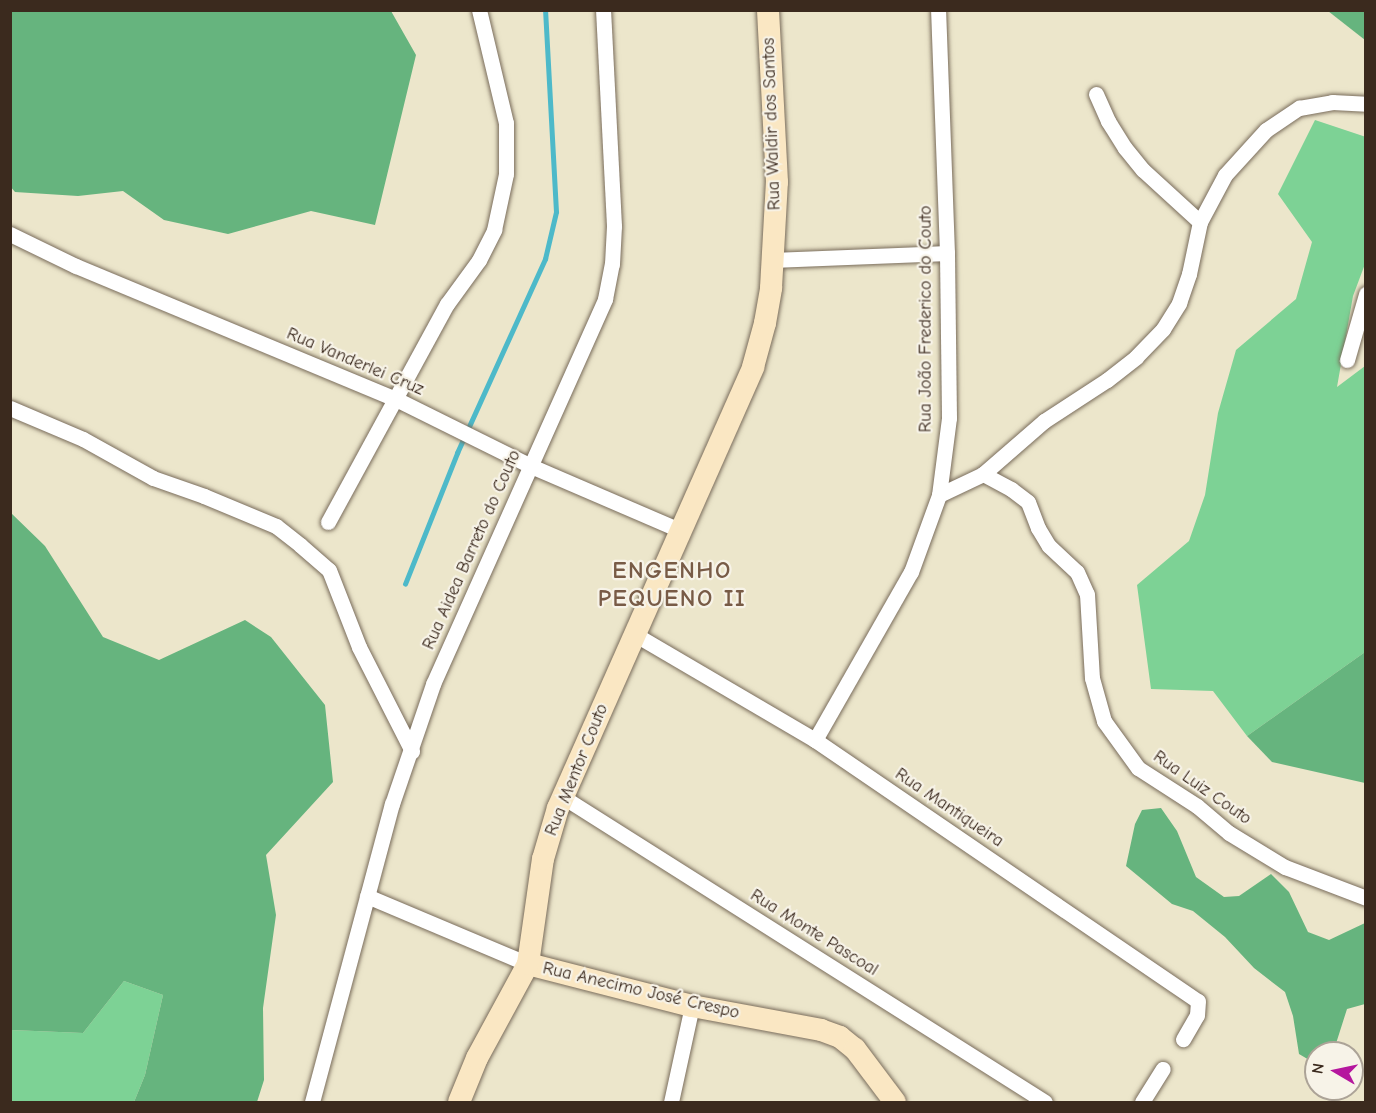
<!DOCTYPE html>
<meta charset="utf-8">
<style>
body{margin:0}
#map{position:relative;width:1376px;height:1113px;overflow:hidden;background:#ece6cb;font-family:"Comic Neue",sans-serif}
div>[style]{position:absolute}
.green>*{inset:0;background:#7dd295}
.forest>*{inset:0;background:#66b47e}
.stream>*{height:4.5px;margin:-2.25px;padding:0 2.25px;transform-origin:2.25px;border-radius:2.25px;background:#4db9c9}
.roads{filter:drop-shadow(0 0 2px #796c5b) drop-shadow(0 0 2px #796c5b)}
.street>*{height:15px;margin:-7.5px;padding:0 7.5px;transform-origin:7.5px;border-radius:7.5px;background:#fff}
.secondary>*{height:22px;margin:-11px;padding:0 11px;transform-origin:11px;border-radius:11px;background:#fae7c3}
span{translate:-50% -50%;white-space:nowrap;text-align:center;line-height:1.15;-webkit-text-stroke:4.5px #f7f3e8;paint-order:stroke}
.street-label{font-size:18px;color:#3b2a1e}
.district-label{font-size:24px;color:#785b46;font-weight:700;letter-spacing:1.5px}
.frame{position:absolute;inset:0;border:12px solid #3b2a1e;pointer-events:none}
.north{position:absolute;left:1304px;top:1041px;width:60px;height:60px;box-sizing:border-box;background:#f7f3e8;border:2px solid #aca397;border-radius:50%;rotate:279deg;font-size:16px;font-weight:700;line-height:24px;text-align:center;color:#3b2a1e}
.north::after{content:'';display:block;margin:auto;width:21px;height:27px;background:#b5179e;clip-path:polygon(50% 0,100% 100%,50% 72%,0 100%)}
</style>
<div id="map">
<div class="green">
<div style="clip-path:polygon(1315px 120px,1366px 137px,1365px 264px,1353px 296px,1337px 387px,1365px 366px,1365px 652px,1247px 736px,1213px 691px,1151px 689px,1137px 585px,1189px 541px,1205px 495px,1218px 413px,1236px 350px,1296px 299px,1312px 242px,1278px 194px)"></div>
<div style="clip-path:polygon(124px 981px,163px 995px,145px 1075px,134px 1102px,11px 1102px,11px 1030px,83px 1033px)"></div>
</div>
<div class="forest">
<div style="clip-path:polygon(10px 11px,391px 11px,416px 55px,375px 225px,311px 211px,228px 234px,164px 220px,123px 191px,78px 196px,15px 192px,10px 186px)"></div>
<div style="clip-path:polygon(1328px 11px,1365px 11px,1365px 40px)"></div>
<div style="clip-path:polygon(10px 512px,45px 546px,103px 637px,159px 660px,245px 620px,271px 637px,325px 705px,333px 782px,266px 855px,276px 915px,263px 1008px,264px 1080px,257px 1102px,134px 1102px,145px 1075px,163px 995px,124px 981px,83px 1033px,11px 1030px)"></div>
<div style="clip-path:polygon(1365px 652px,1365px 783px,1272px 762px,1247px 736px)"></div>
<div style="clip-path:polygon(1161px 808px,1177px 831px,1196px 877px,1224px 897px,1239px 896px,1271px 874px,1289px 892px,1308px 932px,1329px 940px,1365px 923px,1365px 1004px,1347px 1009px,1333px 1053px,1316px 1053px,1316px 1064px,1299px 1054px,1293px 1016px,1285px 992px,1254px 968px,1225px 937px,1193px 911px,1172px 904px,1126px 866px,1135px 824px,1142px 810px)"></div>
</div>
<div class="stream">
<div style="left:405px;top:584px;width:141px;rotate:-68.3deg"></div>
<div style="left:457px;top:453px;width:213px;rotate:-65.6deg"></div>
<div style="left:545px;top:259px;width:48px;rotate:-76.8deg"></div>
<div style="left:556px;top:212px;width:202px;rotate:-93.1deg"></div>
</div>
<div class="roads">
<div class="street">
<div style="left:1096px;top:94px;width:30px;rotate:66deg"></div>
<div style="left:1108px;top:121px;width:32px;rotate:58deg"></div>
<div style="left:1125px;top:148px;width:28px;rotate:51deg"></div>
<div style="left:1143px;top:170px;width:77px;rotate:42.4deg"></div>
<div style="left:10px;top:234px;width:73px;rotate:25.9deg"></div>
<div style="left:76px;top:266px;width:347px;rotate:22.6deg"></div>
<div style="left:396px;top:399px;width:151px;rotate:26.4deg"></div>
<div style="left:531px;top:466px;width:164px;rotate:23.3deg"></div>
<div style="left:773px;top:260px;width:174px;rotate:-2.3deg"></div>
<div style="left:1347px;top:360px;width:69px;rotate:-73.9deg"></div>
<div style="left:10px;top:408px;width:79px;rotate:23deg"></div>
<div style="left:83px;top:439px;width:80px;rotate:29.1deg"></div>
<div style="left:153px;top:478px;width:54px;rotate:19.4deg"></div>
<div style="left:204px;top:496px;width:78px;rotate:22.6deg"></div>
<div style="left:276px;top:526px;width:31px;rotate:38deg"></div>
<div style="left:300px;top:545px;width:38px;rotate:41deg"></div>
<div style="left:329px;top:570px;width:83px;rotate:68.7deg"></div>
<div style="left:359px;top:647px;width:117px;rotate:63deg"></div>
<div style="left:983px;top:474px;width:32px;rotate:28deg"></div>
<div style="left:1011px;top:489px;width:21px;rotate:37deg"></div>
<div style="left:1028px;top:502px;width:28px;rotate:69deg"></div>
<div style="left:1038px;top:528px;width:21px;rotate:59deg"></div>
<div style="left:1049px;top:546px;width:38px;rotate:43deg"></div>
<div style="left:1077px;top:572px;width:24px;rotate:66deg"></div>
<div style="left:1087px;top:594px;width:84px;rotate:86.6deg"></div>
<div style="left:1092px;top:678px;width:45px;rotate:74.4deg"></div>
<div style="left:1104px;top:721px;width:58px;rotate:54.1deg"></div>
<div style="left:1138px;top:768px;width:70px;rotate:32.8deg"></div>
<div style="left:1197px;top:806px;width:42px;rotate:40.2deg"></div>
<div style="left:1229px;top:833px;width:66px;rotate:31.3deg"></div>
<div style="left:1285px;top:867px;width:87px;rotate:20.9deg"></div>
<div style="left:939px;top:495px;width:49px;rotate:-25.5deg"></div>
<div style="left:983px;top:474px;width:81px;rotate:-41deg"></div>
<div style="left:1044px;top:421px;width:75px;rotate:-33.1deg"></div>
<div style="left:1107px;top:380px;width:37px;rotate:-38deg"></div>
<div style="left:1136px;top:357px;width:39px;rotate:-46deg"></div>
<div style="left:1163px;top:329px;width:31px;rotate:-58deg"></div>
<div style="left:1179px;top:303px;width:31px;rotate:-71deg"></div>
<div style="left:1189px;top:274px;width:53px;rotate:-78.1deg"></div>
<div style="left:1200px;top:222px;width:53px;rotate:-62deg"></div>
<div style="left:1225px;top:175px;width:61px;rotate:-47.7deg"></div>
<div style="left:1266px;top:130px;width:40px;rotate:-34deg"></div>
<div style="left:1299px;top:108px;width:34px;rotate:-10deg"></div>
<div style="left:1332px;top:102px;width:34px;rotate:3deg"></div>
<div style="left:328px;top:522px;width:248px;rotate:-61.4deg"></div>
<div style="left:447px;top:304px;width:54px;rotate:-54deg"></div>
<div style="left:479px;top:260px;width:34px;rotate:-63deg"></div>
<div style="left:494px;top:230px;width:57px;rotate:-77.9deg"></div>
<div style="left:506px;top:174px;width:51px;rotate:-90deg"></div>
<div style="left:506px;top:123px;width:116px;rotate:-103.4deg"></div>
<div style="left:636px;top:635px;width:208px;rotate:30.4deg"></div>
<div style="left:815px;top:740px;width:463px;rotate:34.3deg"></div>
<div style="left:1198px;top:1001px;width:14px;rotate:94deg"></div>
<div style="left:1197px;top:1015px;width:28px;rotate:120deg"></div>
<div style="left:815px;top:740px;width:193px;rotate:-60.3deg"></div>
<div style="left:911px;top:572px;width:82px;rotate:-70deg"></div>
<div style="left:939px;top:495px;width:78px;rotate:-82.6deg"></div>
<div style="left:949px;top:418px;width:165px;rotate:-90.7deg"></div>
<div style="left:947px;top:253px;width:243px;rotate:-92.1deg"></div>
<div style="left:563px;top:797px;width:570px;rotate:32.32deg"></div>
<div style="left:367px;top:896px;width:175px;rotate:22.9deg"></div>
<div style="left:312px;top:1102px;width:309px;rotate:-75deg"></div>
<div style="left:392px;top:804px;width:127px;rotate:-71.1deg"></div>
<div style="left:433px;top:684px;width:422px;rotate:-65.9deg"></div>
<div style="left:605px;top:299px;width:36px;rotate:-79deg"></div>
<div style="left:612px;top:264px;width:38px;rotate:-87deg"></div>
<div style="left:614px;top:226px;width:216px;rotate:-92.9deg"></div>
<div style="left:671px;top:1102px;width:98px;rotate:-77.7deg"></div>
<div style="left:1142px;top:1102px;width:39px;rotate:-58deg"></div>
</div>
<div class="secondary">
<div style="left:528px;top:964px;width:169px;rotate:14.4deg"></div>
<div style="left:692px;top:1006px;width:131px;rotate:10.5deg"></div>
<div style="left:821px;top:1030px;width:20px;rotate:20deg"></div>
<div style="left:840px;top:1037px;width:19px;rotate:39deg"></div>
<div style="left:855px;top:1049px;width:66px;rotate:53deg"></div>
<div style="left:459px;top:1102px;width:48px;rotate:-67.8deg"></div>
<div style="left:477px;top:1058px;width:107px;rotate:-61.5deg"></div>
<div style="left:528px;top:964px;width:106px;rotate:-81.9deg"></div>
<div style="left:543px;top:859px;width:53px;rotate:-73.6deg"></div>
<div style="left:558px;top:808px;width:482px;rotate:-66.1deg"></div>
<div style="left:753px;top:367px;width:46px;rotate:-74.7deg"></div>
<div style="left:765px;top:323px;width:36px;rotate:-80deg"></div>
<div style="left:771px;top:288px;width:106px;rotate:-86.8deg"></div>
<div style="left:777px;top:182px;width:172px;rotate:-93deg"></div>
</div>
</div>
<div class="street-label">
<span style="left:772px;top:124px;rotate:-92deg">Rua Waldir dos Santos</span>
<span style="left:926px;top:319px;rotate:-90deg">Rua João Frederico do Couto</span>
<span style="left:355px;top:362px;rotate:23deg">Rua Vanderlei Cruz</span>
<span style="left:472px;top:550px;rotate:-66deg">Rua Aidea Barreto do Couto</span>
<span style="left:577px;top:770px;rotate:-68deg">Rua Mentor Couto</span>
<span style="left:1202px;top:788px;rotate:35deg">Rua Luiz Couto</span>
<span style="left:949px;top:808px;rotate:34deg">Rua Mantiqueira</span>
<span style="left:814px;top:933px;rotate:32deg">Rua Monte Pascoal</span>
<span style="left:641px;top:991px;rotate:13deg">Rua Anecimo José Crespo</span>
</div>
<div class="district-label">
<span style="left:672px;top:585px">ENGENHO<br>PEQUENO II</span>
</div>
<div class="frame"></div>
<div class="north">N</div>
</div>
